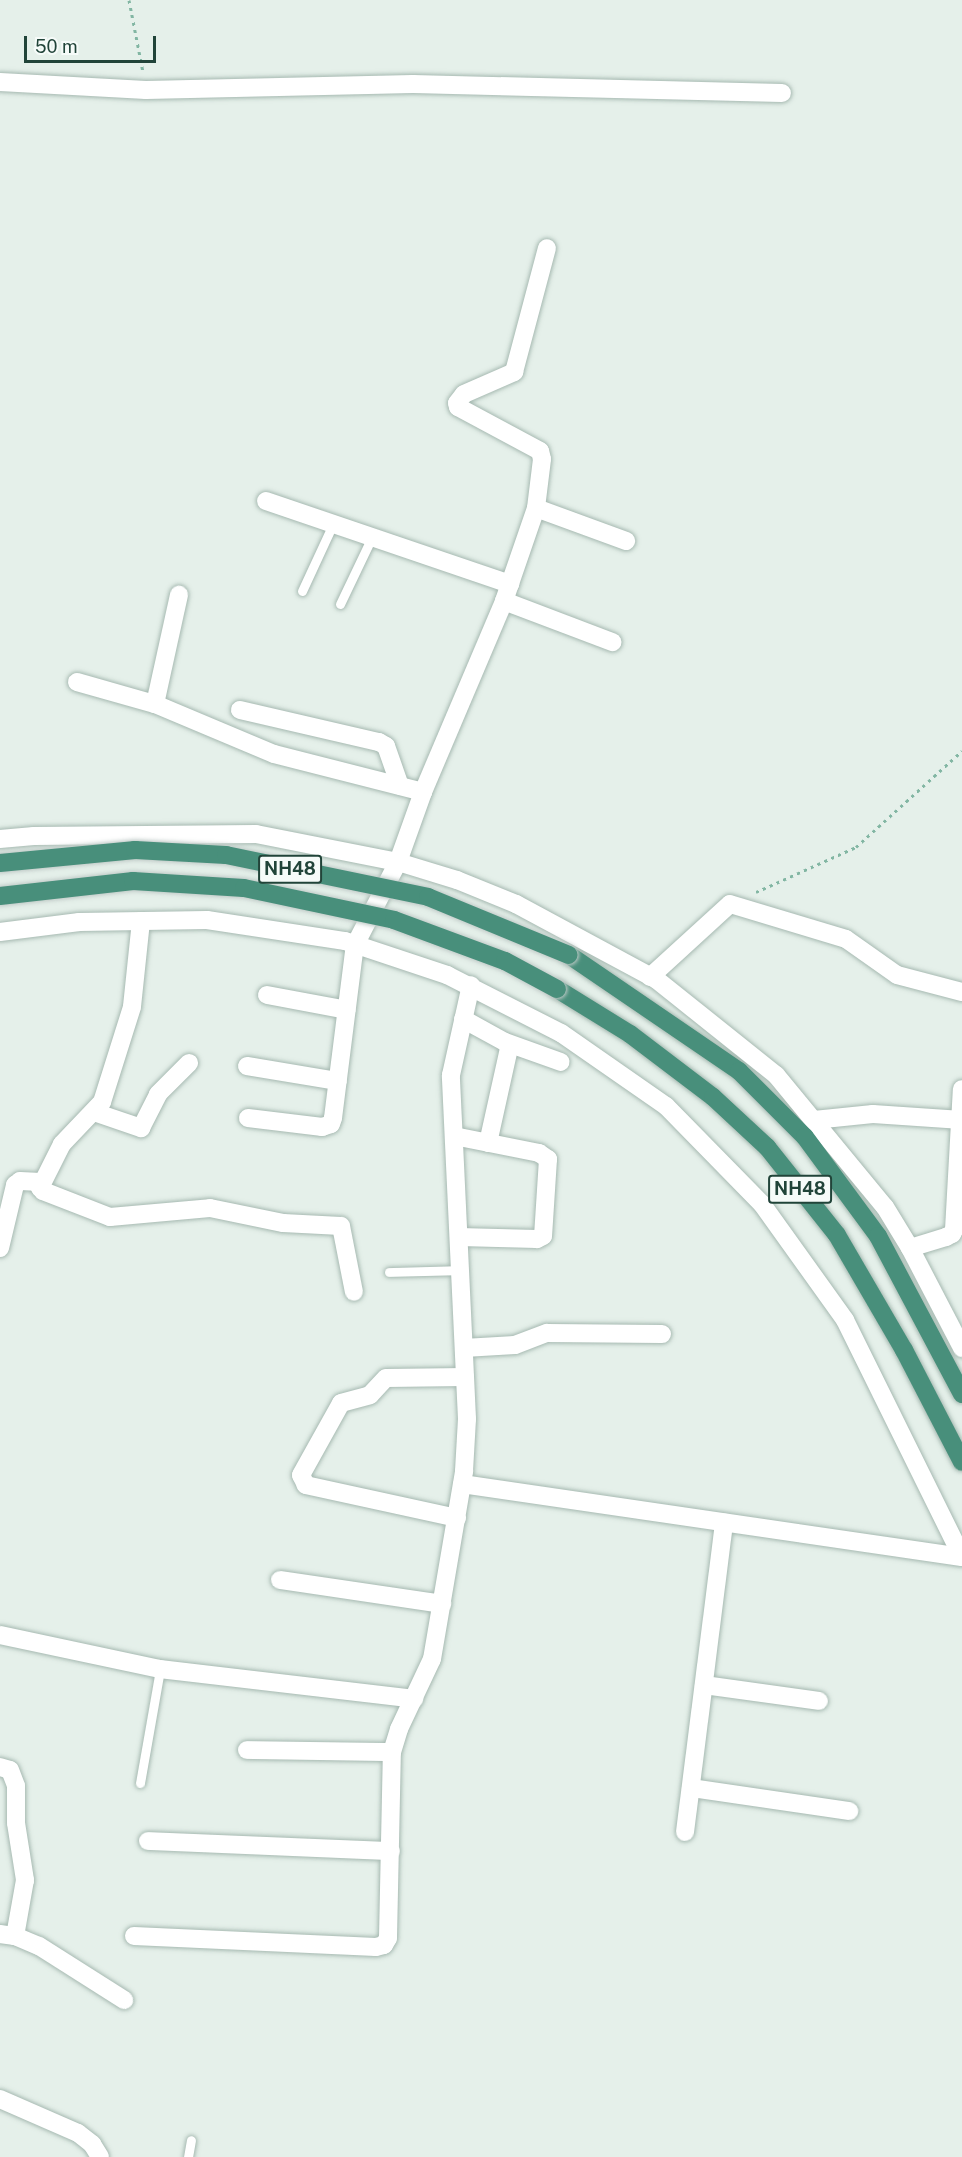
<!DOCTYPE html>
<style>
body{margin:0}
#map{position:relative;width:962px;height:2157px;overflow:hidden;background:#e5f0ea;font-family:"Public Sans",sans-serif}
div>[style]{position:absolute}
.path>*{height:3px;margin-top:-1.5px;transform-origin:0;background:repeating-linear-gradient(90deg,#82b6a3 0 3px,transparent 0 7.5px)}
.roads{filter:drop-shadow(0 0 2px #a6b9b1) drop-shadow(0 0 2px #a6b9b1)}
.service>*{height:9px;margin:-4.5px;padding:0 4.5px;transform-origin:4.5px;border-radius:4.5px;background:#fff}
.minor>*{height:18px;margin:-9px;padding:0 9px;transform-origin:9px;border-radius:9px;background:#fff}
.tertiary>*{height:18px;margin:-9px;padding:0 9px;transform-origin:9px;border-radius:9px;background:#fff}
.trunk>*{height:18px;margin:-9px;padding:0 9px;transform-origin:9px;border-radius:9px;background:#488f7b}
.bridges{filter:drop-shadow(0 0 2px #c1cbc8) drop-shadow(0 0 2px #c1cbc8)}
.trunk-bridge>*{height:18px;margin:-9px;padding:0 9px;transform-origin:9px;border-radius:9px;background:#488f7b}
span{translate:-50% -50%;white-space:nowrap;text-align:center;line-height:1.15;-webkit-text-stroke:6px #f6fbf9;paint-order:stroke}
.shield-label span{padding:2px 4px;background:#f6fbf9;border:2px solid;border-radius:4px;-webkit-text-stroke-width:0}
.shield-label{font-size:18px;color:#214439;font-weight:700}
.scale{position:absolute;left:24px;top:36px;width:132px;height:27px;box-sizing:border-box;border:3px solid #214439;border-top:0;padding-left:8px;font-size:18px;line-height:21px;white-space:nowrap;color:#214439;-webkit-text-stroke:4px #f6fbf9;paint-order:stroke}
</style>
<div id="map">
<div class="path">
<div style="left:129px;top:0;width:73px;rotate:79deg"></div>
<div style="left:756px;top:892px;width:110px;rotate:-24.2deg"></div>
<div style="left:856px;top:847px;width:143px;rotate:-42.2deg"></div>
</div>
<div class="roads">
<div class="service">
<div style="left:302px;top:591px;width:74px;rotate:-65.2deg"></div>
<div style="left:340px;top:604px;width:74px;rotate:-64.5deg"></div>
<div style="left:389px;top:1272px;width:71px;rotate:-1.6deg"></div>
<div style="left:140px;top:1783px;width:116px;rotate:-80deg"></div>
<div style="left:188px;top:2157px;width:17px;rotate:-80deg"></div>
</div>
<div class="minor">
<div style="left:0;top:82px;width:146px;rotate:3.1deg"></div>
<div style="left:146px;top:90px;width:267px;rotate:-1.3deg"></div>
<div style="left:413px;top:84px;width:369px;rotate:1.4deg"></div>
<div style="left:266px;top:501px;width:258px;rotate:18.8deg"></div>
<div style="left:536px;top:508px;width:96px;rotate:20.1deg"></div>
<div style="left:504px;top:601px;width:116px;rotate:20.8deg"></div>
<div style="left:77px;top:682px;width:81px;rotate:15.8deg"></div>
<div style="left:155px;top:704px;width:129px;rotate:22.8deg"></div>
<div style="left:274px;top:754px;width:154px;rotate:14.3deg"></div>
<div style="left:155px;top:704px;width:112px;rotate:-77.6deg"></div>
<div style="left:240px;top:710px;width:143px;rotate:13deg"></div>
<div style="left:379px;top:742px;width:8px;rotate:30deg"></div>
<div style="left:386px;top:746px;width:42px;rotate:70.7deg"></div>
<div style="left:141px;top:921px;width:86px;rotate:96deg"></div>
<div style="left:132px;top:1007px;width:100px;rotate:107.5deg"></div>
<div style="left:102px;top:1102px;width:58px;rotate:133.6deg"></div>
<div style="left:62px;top:1144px;width:49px;rotate:116.6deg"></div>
<div style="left:40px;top:1188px;width:4px;rotate:45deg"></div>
<div style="left:43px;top:1191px;width:72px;rotate:21.2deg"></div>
<div style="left:110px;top:1217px;width:100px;rotate:-5.1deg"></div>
<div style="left:210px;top:1208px;width:75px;rotate:11.6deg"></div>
<div style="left:283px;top:1223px;width:58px;rotate:3deg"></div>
<div style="left:341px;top:1226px;width:67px;rotate:78.9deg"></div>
<div style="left:650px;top:977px;width:108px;rotate:-42.4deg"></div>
<div style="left:730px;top:904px;width:121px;rotate:16.8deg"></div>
<div style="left:846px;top:939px;width:62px;rotate:35.2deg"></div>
<div style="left:897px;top:975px;width:67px;rotate:14.7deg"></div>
<div style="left:267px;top:995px;width:81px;rotate:10.6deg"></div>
<div style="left:463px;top:1019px;width:48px;rotate:28.7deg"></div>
<div style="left:505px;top:1042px;width:59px;rotate:19.7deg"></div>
<div style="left:247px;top:1066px;width:92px;rotate:9.4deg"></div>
<div style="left:94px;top:1112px;width:50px;rotate:18.8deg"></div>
<div style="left:141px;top:1128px;width:38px;rotate:-63deg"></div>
<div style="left:158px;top:1094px;width:44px;rotate:-45deg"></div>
<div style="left:248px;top:1118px;width:75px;rotate:6.9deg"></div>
<div style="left:322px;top:1127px;width:9px;rotate:-18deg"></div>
<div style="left:331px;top:1124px;width:6px;rotate:-72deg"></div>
<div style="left:333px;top:1118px;width:174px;rotate:-82.8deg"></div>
<div style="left:355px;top:945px;width:93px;rotate:-62.6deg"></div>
<div style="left:398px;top:862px;width:74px;rotate:-70.3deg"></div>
<div style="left:423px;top:792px;width:207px;rotate:-67deg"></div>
<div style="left:504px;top:601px;width:98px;rotate:-71deg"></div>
<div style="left:536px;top:508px;width:49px;rotate:-83deg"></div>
<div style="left:542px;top:459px;width:8px;rotate:-104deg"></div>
<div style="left:540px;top:451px;width:93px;rotate:-151.8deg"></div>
<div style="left:458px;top:407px;width:4px;rotate:-104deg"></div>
<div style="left:457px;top:403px;width:11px;rotate:-52deg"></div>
<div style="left:464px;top:394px;width:55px;rotate:-23.7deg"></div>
<div style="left:514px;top:372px;width:128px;rotate:-75.1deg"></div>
<div style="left:814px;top:1120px;width:59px;rotate:-5.8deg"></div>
<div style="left:873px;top:1114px;width:89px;rotate:3.9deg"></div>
<div style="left:454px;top:1136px;width:87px;rotate:11.3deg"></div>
<div style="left:539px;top:1153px;width:11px;rotate:34deg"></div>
<div style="left:548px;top:1159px;width:77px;rotate:93.7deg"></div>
<div style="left:543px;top:1236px;width:7px;rotate:153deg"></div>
<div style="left:537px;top:1239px;width:78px;rotate:-178.5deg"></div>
<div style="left:488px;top:1143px;width:101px;rotate:-77.5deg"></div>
<div style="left:0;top:1248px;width:65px;rotate:-76.6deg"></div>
<div style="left:15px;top:1185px;width:6px;rotate:-39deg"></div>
<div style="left:20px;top:1181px;width:21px;rotate:3deg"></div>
<div style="left:910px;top:1248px;width:38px;rotate:-17deg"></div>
<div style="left:946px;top:1237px;width:7px;rotate:-27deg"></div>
<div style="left:952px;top:1234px;width:4px;rotate:-63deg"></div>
<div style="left:954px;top:1230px;width:141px;rotate:-86.8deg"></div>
<div style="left:464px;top:1348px;width:51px;rotate:-3.4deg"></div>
<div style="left:515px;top:1345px;width:34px;rotate:-21deg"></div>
<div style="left:547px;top:1333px;width:115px;rotate:0.5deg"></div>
<div style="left:462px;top:1484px;width:505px;rotate:8.31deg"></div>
<div style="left:457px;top:1518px;width:155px;rotate:-167.7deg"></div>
<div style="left:306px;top:1485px;width:11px;rotate:-117deg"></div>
<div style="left:301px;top:1475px;width:82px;rotate:-60.9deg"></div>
<div style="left:341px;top:1403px;width:30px;rotate:-15deg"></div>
<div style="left:370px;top:1395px;width:23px;rotate:-47deg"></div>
<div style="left:386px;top:1378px;width:79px;rotate:-0.7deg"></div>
<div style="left:280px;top:1580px;width:164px;rotate:8.4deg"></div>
<div style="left:0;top:1635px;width:164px;rotate:12deg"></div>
<div style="left:160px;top:1669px;width:256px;rotate:6.7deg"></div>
<div style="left:704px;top:1685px;width:116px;rotate:7.9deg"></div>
<div style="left:247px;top:1750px;width:145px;rotate:0.8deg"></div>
<div style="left:0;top:1767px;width:10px;rotate:17deg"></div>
<div style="left:10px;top:1770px;width:17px;rotate:69deg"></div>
<div style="left:16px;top:1786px;width:37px;rotate:90deg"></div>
<div style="left:16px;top:1823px;width:58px;rotate:81deg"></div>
<div style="left:25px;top:1880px;width:57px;rotate:100.1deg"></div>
<div style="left:691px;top:1788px;width:160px;rotate:8.3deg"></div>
<div style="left:685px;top:1832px;width:312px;rotate:-82.8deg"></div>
<div style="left:148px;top:1841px;width:243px;rotate:2.4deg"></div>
<div style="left:0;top:1934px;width:15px;rotate:8deg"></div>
<div style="left:15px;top:1936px;width:26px;rotate:23deg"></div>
<div style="left:39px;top:1946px;width:101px;rotate:32.4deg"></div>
<div style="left:134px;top:1936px;width:242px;rotate:2.6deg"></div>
<div style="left:376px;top:1947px;width:8px;rotate:-14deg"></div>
<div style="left:384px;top:1945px;width:8px;rotate:-60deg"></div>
<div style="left:388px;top:1938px;width:186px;rotate:-88.8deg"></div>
<div style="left:392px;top:1752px;width:24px;rotate:-73deg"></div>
<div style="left:399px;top:1729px;width:77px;rotate:-64.8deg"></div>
<div style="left:432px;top:1659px;width:191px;rotate:-80.3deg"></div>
<div style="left:464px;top:1471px;width:52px;rotate:-86.7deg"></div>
<div style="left:467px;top:1419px;width:344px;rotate:-92.7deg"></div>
<div style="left:451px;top:1075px;width:92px;rotate:-77.5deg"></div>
<div style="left:0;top:2099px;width:85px;rotate:23.6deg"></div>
<div style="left:78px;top:2133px;width:18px;rotate:38deg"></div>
<div style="left:92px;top:2144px;width:15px;rotate:58deg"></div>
</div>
<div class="tertiary">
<div style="left:0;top:839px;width:34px;rotate:-5deg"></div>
<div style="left:34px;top:836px;width:222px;rotate:-0.5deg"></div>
<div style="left:256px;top:834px;width:145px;rotate:11.2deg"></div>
<div style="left:398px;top:862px;width:62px;rotate:17deg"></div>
<div style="left:457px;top:880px;width:64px;rotate:22.1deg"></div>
<div style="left:516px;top:904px;width:160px;rotate:28.3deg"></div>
<div style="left:657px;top:980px;width:152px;rotate:38.6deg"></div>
<div style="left:776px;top:1075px;width:171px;rotate:50.5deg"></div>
<div style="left:885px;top:1207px;width:48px;rotate:58.6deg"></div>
<div style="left:910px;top:1248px;width:113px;rotate:62.5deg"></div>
<div style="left:0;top:932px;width:80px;rotate:-7.2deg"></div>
<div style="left:79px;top:922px;width:128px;rotate:-0.9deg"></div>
<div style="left:207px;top:920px;width:140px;rotate:8.7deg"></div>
<div style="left:345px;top:941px;width:108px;rotate:18.4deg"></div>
<div style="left:447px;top:975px;width:128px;rotate:27deg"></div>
<div style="left:561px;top:1033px;width:128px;rotate:34.8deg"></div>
<div style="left:666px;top:1106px;width:137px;rotate:45.6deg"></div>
<div style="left:762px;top:1204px;width:143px;rotate:54.4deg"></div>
<div style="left:845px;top:1320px;width:264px;rotate:63.7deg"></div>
</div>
<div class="trunk">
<div style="left:569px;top:955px;width:206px;rotate:34.3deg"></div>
<div style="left:739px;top:1071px;width:93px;rotate:45deg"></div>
<div style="left:805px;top:1137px;width:123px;rotate:53.6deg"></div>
<div style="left:878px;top:1236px;width:179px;rotate:62deg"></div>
<div style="left:557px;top:989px;width:86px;rotate:31.7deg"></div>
<div style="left:630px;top:1034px;width:104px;rotate:37.2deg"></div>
<div style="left:713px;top:1097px;width:74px;rotate:42.8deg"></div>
<div style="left:767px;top:1147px;width:112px;rotate:51.5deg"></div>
<div style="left:837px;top:1235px;width:133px;rotate:59.8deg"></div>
<div style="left:904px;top:1350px;width:126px;rotate:62.6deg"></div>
</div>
</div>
<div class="bridges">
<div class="trunk-bridge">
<div style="left:0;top:863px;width:136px;rotate:-5.5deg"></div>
<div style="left:135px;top:850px;width:91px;rotate:3.1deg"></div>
<div style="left:226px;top:855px;width:206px;rotate:11.7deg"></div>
<div style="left:428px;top:897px;width:152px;rotate:22.4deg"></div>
<div style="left:0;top:896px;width:134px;rotate:-6.4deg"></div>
<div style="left:133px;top:881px;width:111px;rotate:3.6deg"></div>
<div style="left:244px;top:888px;width:153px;rotate:12deg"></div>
<div style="left:394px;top:920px;width:118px;rotate:20.3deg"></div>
<div style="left:505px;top:961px;width:59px;rotate:28.3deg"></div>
</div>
</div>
<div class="shield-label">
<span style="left:290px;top:869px">NH48</span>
<span style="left:800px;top:1189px">NH48</span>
</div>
<div class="scale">50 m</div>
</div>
